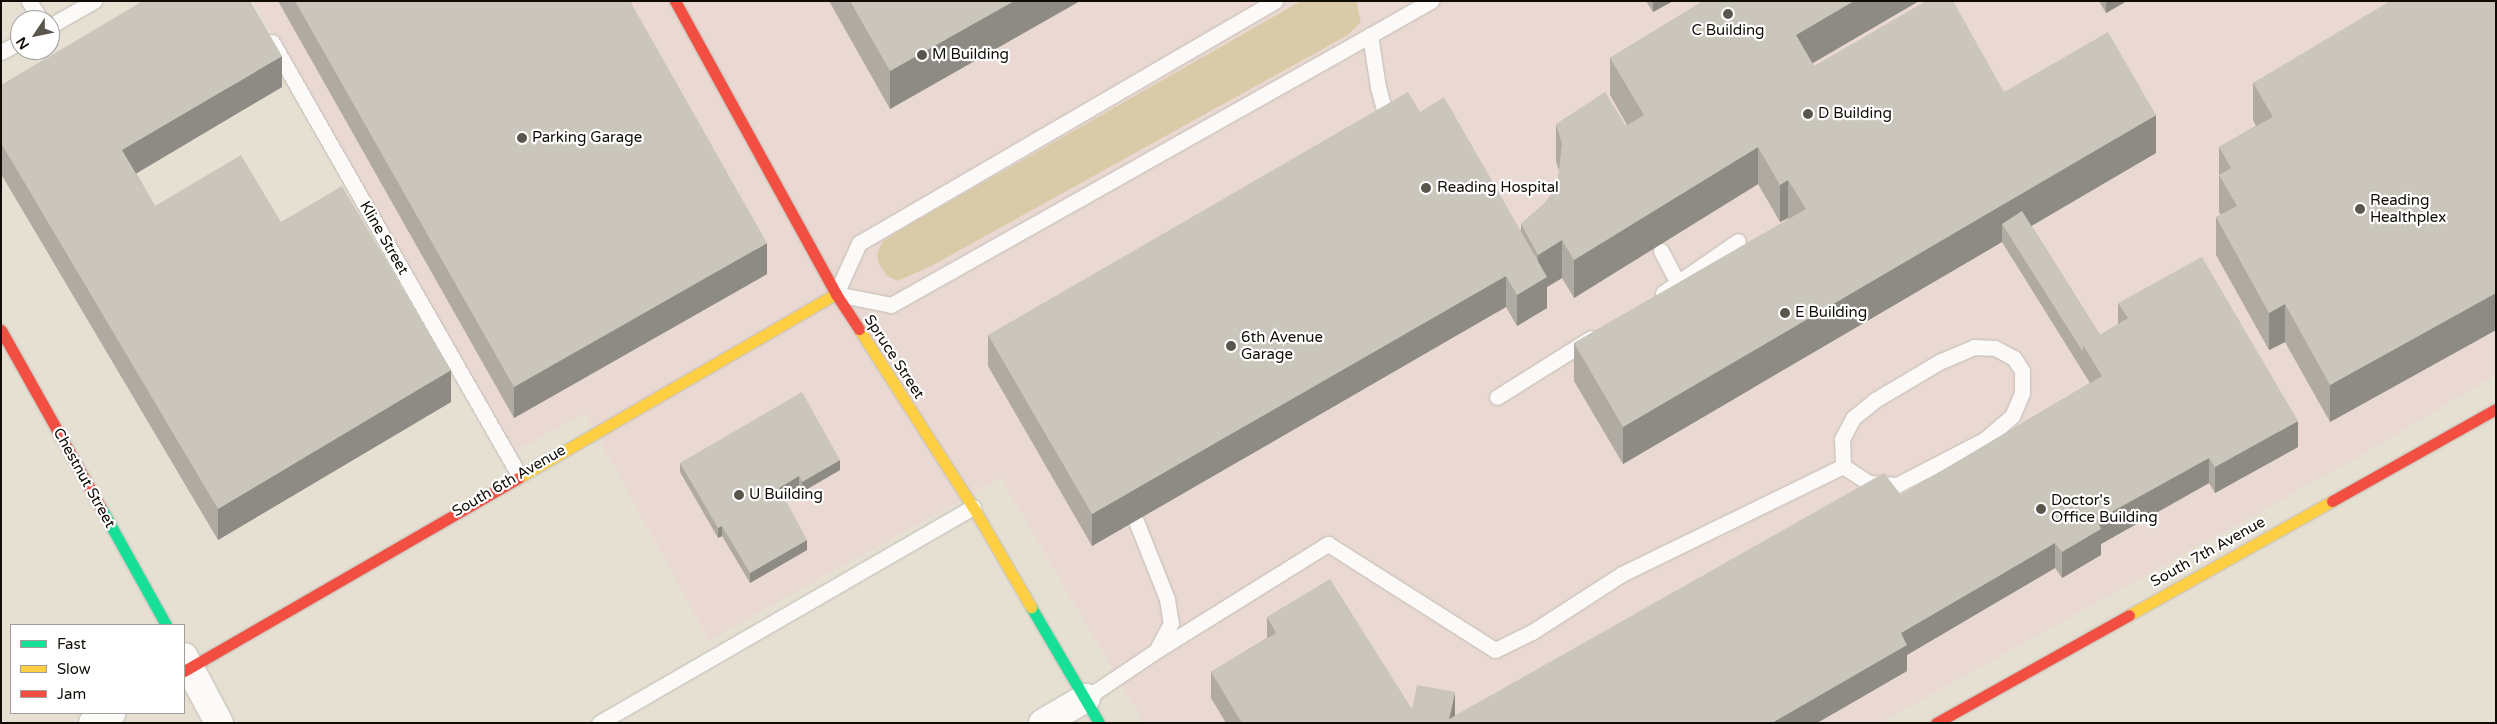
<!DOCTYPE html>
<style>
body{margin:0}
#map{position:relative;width:2497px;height:724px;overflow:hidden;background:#e6e0d3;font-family:"Varela Round",sans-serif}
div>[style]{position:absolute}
.medical>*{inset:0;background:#ead9d2}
.green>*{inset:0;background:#d9cba8}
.roads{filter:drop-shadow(0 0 1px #c0bcb2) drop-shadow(0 0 1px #c0bcb2)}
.lane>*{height:15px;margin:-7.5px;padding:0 7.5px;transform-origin:7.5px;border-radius:7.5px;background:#fbfaf8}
.street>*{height:28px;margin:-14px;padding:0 14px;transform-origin:14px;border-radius:14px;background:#fbfaf8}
.fast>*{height:11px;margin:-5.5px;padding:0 5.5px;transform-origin:5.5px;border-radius:5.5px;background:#16e098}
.slow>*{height:11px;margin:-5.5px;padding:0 5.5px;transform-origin:5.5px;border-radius:5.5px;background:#ffcf43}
.jam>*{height:11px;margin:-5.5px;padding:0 5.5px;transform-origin:5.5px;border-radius:5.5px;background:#f24e42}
.wall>*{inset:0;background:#afaaa2}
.shaded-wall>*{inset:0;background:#8e8b84}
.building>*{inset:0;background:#cbc6bc}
.dots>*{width:14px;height:14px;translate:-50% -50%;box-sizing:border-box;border:2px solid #fff;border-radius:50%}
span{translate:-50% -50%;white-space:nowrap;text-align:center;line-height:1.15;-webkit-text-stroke:4.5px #fff;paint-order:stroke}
.poi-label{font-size:15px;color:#100c05}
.left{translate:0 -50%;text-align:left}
.street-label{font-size:15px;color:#100c05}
.frame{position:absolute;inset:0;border:2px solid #100c05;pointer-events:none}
.legend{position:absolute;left:10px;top:624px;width:175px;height:90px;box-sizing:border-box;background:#fff;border:1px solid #9f9e9b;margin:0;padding:6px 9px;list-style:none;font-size:15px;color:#100c05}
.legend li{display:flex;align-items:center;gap:10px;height:25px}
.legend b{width:25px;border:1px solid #9f9e9b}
.north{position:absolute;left:10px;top:10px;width:50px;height:50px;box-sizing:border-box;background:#fff;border:1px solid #9f9e9b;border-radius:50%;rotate:236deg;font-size:14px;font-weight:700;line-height:20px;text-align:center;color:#100c05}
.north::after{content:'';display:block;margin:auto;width:18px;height:22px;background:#5b564d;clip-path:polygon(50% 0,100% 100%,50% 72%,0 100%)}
</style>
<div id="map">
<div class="medical">
<div style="clip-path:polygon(253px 1px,2496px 1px,2496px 375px,2374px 448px,1880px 723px,1144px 723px,1001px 478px,709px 640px,585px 413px,506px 456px)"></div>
</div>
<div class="green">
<div style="clip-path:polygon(1301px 1px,1356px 1px,1361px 22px,1348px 35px,933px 265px,898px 281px,887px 276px,879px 264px,877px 254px,883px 241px,904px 228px)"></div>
</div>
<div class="roads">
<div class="lane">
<div style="left:29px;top:1px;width:22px;rotate:58deg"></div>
<div style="left:1275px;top:1px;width:481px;rotate:149.8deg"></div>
<div style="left:859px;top:243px;width:56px;rotate:114.3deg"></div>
<div style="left:836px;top:294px;width:56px;rotate:11.3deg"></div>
<div style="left:891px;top:305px;width:620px;rotate:-29.38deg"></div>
<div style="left:50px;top:26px;width:51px;rotate:-29.6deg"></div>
<div style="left:1370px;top:35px;width:53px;rotate:81.3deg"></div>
<div style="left:1378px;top:87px;width:39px;rotate:75deg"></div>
<div style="left:272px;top:42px;width:498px;rotate:60.3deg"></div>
<div style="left:1px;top:52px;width:21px;rotate:-28deg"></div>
<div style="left:1661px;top:251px;width:36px;rotate:62deg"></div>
<div style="left:1663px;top:293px;width:91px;rotate:-34.7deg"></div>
<div style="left:1974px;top:347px;width:21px;rotate:3deg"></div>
<div style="left:1995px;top:348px;width:21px;rotate:28deg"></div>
<div style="left:2014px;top:358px;width:15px;rotate:58deg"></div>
<div style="left:2022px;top:371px;width:22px;rotate:90deg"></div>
<div style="left:2022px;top:393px;width:25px;rotate:113deg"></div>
<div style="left:2012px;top:416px;width:37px;rotate:139deg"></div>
<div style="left:1984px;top:440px;width:98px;rotate:152.7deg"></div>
<div style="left:1897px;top:485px;width:28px;rotate:-176deg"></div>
<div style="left:1869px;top:483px;width:31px;rotate:-147deg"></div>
<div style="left:1843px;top:466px;width:27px;rotate:-92deg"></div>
<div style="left:1842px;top:439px;width:24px;rotate:-62deg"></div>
<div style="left:1853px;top:418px;width:28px;rotate:-39deg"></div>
<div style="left:1875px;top:400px;width:74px;rotate:-30.7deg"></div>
<div style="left:1939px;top:362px;width:38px;rotate:-23deg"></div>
<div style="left:1497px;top:397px;width:111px;rotate:-32.1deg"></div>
<div style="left:1136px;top:521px;width:84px;rotate:68.3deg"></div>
<div style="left:1167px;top:599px;width:24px;rotate:81deg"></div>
<div style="left:1171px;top:623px;width:30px;rotate:118deg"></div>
<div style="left:1086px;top:698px;width:84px;rotate:-33.9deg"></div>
<div style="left:1156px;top:651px;width:203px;rotate:-31.9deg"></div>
<div style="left:1328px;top:544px;width:198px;rotate:32.4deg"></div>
<div style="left:1495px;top:650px;width:41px;rotate:-25.9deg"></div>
<div style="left:1532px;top:632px;width:107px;rotate:-32.8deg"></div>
<div style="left:1622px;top:574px;width:246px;rotate:-26deg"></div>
<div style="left:599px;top:723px;width:432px;rotate:-30deg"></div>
</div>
<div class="street">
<div style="left:184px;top:657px;width:75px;rotate:62.1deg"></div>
<div style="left:93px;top:723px;width:21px;rotate:-29deg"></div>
<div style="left:1043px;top:723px;width:50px;rotate:-30.2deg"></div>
</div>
<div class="fast">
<div style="left:101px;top:508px;width:134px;rotate:60.9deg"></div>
<div style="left:1031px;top:607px;width:134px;rotate:59.6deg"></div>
</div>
<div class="slow">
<div style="left:859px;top:329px;width:211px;rotate:57.4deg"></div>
<div style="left:973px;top:507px;width:116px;rotate:59.9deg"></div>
<div style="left:518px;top:478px;width:367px;rotate:-30.1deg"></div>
<div style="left:2129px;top:615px;width:233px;rotate:-29.3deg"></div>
</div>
<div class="jam">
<div style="left:675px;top:1px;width:334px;rotate:61.2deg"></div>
<div style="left:836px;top:294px;width:42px;rotate:56.7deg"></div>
<div style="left:1px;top:330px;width:204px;rotate:60.7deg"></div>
<div style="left:2332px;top:501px;width:188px;rotate:-29.3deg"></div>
<div style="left:184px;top:671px;width:386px;rotate:-30deg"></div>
<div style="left:1936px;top:723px;width:221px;rotate:-29.2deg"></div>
</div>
</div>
<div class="wall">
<div style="clip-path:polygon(278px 1px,630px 1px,767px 274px,514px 418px)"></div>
<div style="clip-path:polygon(829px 1px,1080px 1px,890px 109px)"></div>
<div style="clip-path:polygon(1646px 1px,1673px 1px,1653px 12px)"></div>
<div style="clip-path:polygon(1702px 1px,1919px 1px,1812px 63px,1814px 66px,2004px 92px,2156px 153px,2031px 225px,2100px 335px,2118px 324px,2118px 303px,2298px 447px,2215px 493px,2209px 483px,2101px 544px,2101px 555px,2062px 578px,2055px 568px,1907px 655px,1907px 671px,1817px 723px,1226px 723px,1211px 698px,1211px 672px,1267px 638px,1267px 617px,1412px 709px,1455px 716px,1901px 495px,2090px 383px,2002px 242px,1623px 464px,1574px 381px,1574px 343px,1789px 219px,1788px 218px,1780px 222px,1758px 184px,1574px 298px,1562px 278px,1547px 287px,1547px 308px,1517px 326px,1506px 307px,1092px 546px,988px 366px,988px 335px,1521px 230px,1521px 224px,1544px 204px,1557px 187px,1559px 171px,1556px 161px,1556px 124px,1626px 126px,1627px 125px,1610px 95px,1610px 58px,1702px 2px)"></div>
<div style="clip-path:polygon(2099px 1px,2127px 1px,2106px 13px)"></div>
<div style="clip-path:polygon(2496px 1px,2496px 330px,2330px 422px,2285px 342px,2269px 350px,2216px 255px,2216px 217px,2221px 215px,2219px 212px,2219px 147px,2256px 126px,2253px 120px,2253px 83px)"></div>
<div style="clip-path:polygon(1px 85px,282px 87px,136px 173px,155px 206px,281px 222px,451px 402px,218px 540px,1px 174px)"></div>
<div style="clip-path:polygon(680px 463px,840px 470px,802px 492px,799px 486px,783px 495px,807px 550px,750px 583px,722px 536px,718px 538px,680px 472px)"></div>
</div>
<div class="shaded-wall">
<div style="clip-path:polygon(1014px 1px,1080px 1px,890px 109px,890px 71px)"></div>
<div style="clip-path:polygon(1653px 1px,1673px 1px,1653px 12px)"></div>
<div style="clip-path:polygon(1854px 1px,1919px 1px,1796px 73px,1796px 35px)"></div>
<div style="clip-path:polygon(2106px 1px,2127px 1px,2106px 13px)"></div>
<div style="clip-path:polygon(282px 56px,282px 87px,122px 182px,122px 150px)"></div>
<div style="clip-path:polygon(2156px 115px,2156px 153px,2011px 238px,2002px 224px,2002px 242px,1623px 464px,1623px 427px)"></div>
<div style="clip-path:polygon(1758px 147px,1758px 184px,1574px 298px,1574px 260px)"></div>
<div style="clip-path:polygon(1788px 180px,1788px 218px,1780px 222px,1780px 185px)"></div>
<div style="clip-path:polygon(1562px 240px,1562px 278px,1547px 287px,1547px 308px,1517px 326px,1517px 295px,1538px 282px,1538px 255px)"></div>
<div style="clip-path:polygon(767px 243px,767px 274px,514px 418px,514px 387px)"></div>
<div style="clip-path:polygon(1506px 276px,1506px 307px,1092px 546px,1092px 514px)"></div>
<div style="clip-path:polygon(2496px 293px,2496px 330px,2330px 422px,2330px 385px)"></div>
<div style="clip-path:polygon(2285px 304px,2285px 342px,2269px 350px,2269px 313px)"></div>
<div style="clip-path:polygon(451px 370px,451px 402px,218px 540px,218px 509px)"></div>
<div style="clip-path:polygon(2298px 421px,2298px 447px,2215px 493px,2215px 467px)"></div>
<div style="clip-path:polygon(2209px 458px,2209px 483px,2101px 544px,2101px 555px,2062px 578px,2062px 552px,2097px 520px)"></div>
<div style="clip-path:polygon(840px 460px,840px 470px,802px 492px,802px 482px)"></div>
<div style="clip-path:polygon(799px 476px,799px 486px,779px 497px,779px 488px)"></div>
<div style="clip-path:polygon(722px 526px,722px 536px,718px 538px,718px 528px)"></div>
<div style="clip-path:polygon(807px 540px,807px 550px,750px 583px,750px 573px)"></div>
<div style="clip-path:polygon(2055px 543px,2055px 568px,1907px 655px,1907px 671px,1817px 723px,1772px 723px,1901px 633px)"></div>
<div style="clip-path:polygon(1455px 692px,1455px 718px,1449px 719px)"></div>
</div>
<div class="building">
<div style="clip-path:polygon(143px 1px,250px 1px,282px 56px,122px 150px,155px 206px,241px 155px,281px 222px,342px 186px,451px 370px,218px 509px,1px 143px,1px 85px)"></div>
<div style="clip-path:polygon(295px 1px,630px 1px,767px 243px,514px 387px)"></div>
<div style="clip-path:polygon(850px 1px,1014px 1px,890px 71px)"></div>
<div style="clip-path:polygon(1703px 1px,1854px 1px,1796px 35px,1814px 66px,1926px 1px,1953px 1px,2004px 92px,2108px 32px,2156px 115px,1623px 427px,1574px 343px,1806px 209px,1788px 180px,1780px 185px,1758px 147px,1574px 260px,1562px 240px,1538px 255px,1521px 224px,1544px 204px,1557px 187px,1562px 144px,1556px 124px,1605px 92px,1626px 126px,1644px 115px,1610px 58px)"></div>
<div style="clip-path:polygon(2390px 1px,2496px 1px,2496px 293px,2330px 385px,2285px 304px,2269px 313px,2216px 217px,2237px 206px,2219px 175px,2231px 168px,2219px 147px,2273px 117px,2253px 83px)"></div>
<div style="clip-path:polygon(1408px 92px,1420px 112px,1444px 97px,1547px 277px,1517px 295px,1506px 276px,1092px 514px,988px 335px)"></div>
<div style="clip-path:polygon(2022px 211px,2100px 335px,2083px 345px,2083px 352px,2002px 224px)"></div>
<div style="clip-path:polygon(2202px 257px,2298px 421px,2215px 467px,2209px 458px,2097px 520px,2101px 529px,2062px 552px,2055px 543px,1901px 633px,1907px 645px,1772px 723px,1242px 723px,1211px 672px,1276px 633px,1267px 617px,1330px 579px,1412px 709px,1417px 685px,1455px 692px,1449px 719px,1884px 473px,1901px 495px,2102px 376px,2083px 345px,2128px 318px,2118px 303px)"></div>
<div style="clip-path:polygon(802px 392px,840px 460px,802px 482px,799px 476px,779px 488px,807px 540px,750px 573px,722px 526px,718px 528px,680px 463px)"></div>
</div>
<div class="dots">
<div style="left:1728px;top:14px;background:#5b564d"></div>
<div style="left:922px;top:55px;background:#5b564d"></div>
<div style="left:1808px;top:114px;background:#5b564d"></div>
<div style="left:522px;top:138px;background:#5b564d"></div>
<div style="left:1426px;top:188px;background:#5b564d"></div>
<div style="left:2360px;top:209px;background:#5b564d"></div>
<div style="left:1785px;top:313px;background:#5b564d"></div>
<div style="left:1231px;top:346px;background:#5b564d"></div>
<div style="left:739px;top:495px;background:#5b564d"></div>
<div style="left:2041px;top:509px;background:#5b564d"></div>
</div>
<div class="poi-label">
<span style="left:1728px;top:31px">C Building</span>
<span class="left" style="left:932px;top:55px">M Building</span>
<span class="left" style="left:1818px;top:114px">D Building</span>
<span class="left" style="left:532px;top:138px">Parking Garage</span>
<span class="left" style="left:1437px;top:188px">Reading Hospital</span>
<span class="left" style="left:2370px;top:209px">Reading<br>Healthplex</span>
<span class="left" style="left:1795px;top:313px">E Building</span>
<span class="left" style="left:1241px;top:346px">6th Avenue<br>Garage</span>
<span class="left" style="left:749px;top:495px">U Building</span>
<span class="left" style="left:2051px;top:509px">Doctor's<br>Office Building</span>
</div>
<div class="street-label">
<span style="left:384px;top:238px;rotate:60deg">Kline Street</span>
<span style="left:894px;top:357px;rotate:57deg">Spruce Street</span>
<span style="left:84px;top:478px;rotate:61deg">Chestnut Street</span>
<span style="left:509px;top:481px;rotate:-30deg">South 6th Avenue</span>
<span style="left:2208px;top:552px;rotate:-29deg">South 7th Avenue</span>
</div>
<div class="frame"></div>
<ul class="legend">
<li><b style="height:6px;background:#16e098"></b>Fast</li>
<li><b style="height:6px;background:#ffcf43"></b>Slow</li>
<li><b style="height:6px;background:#f24e42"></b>Jam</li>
</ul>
<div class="north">N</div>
</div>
